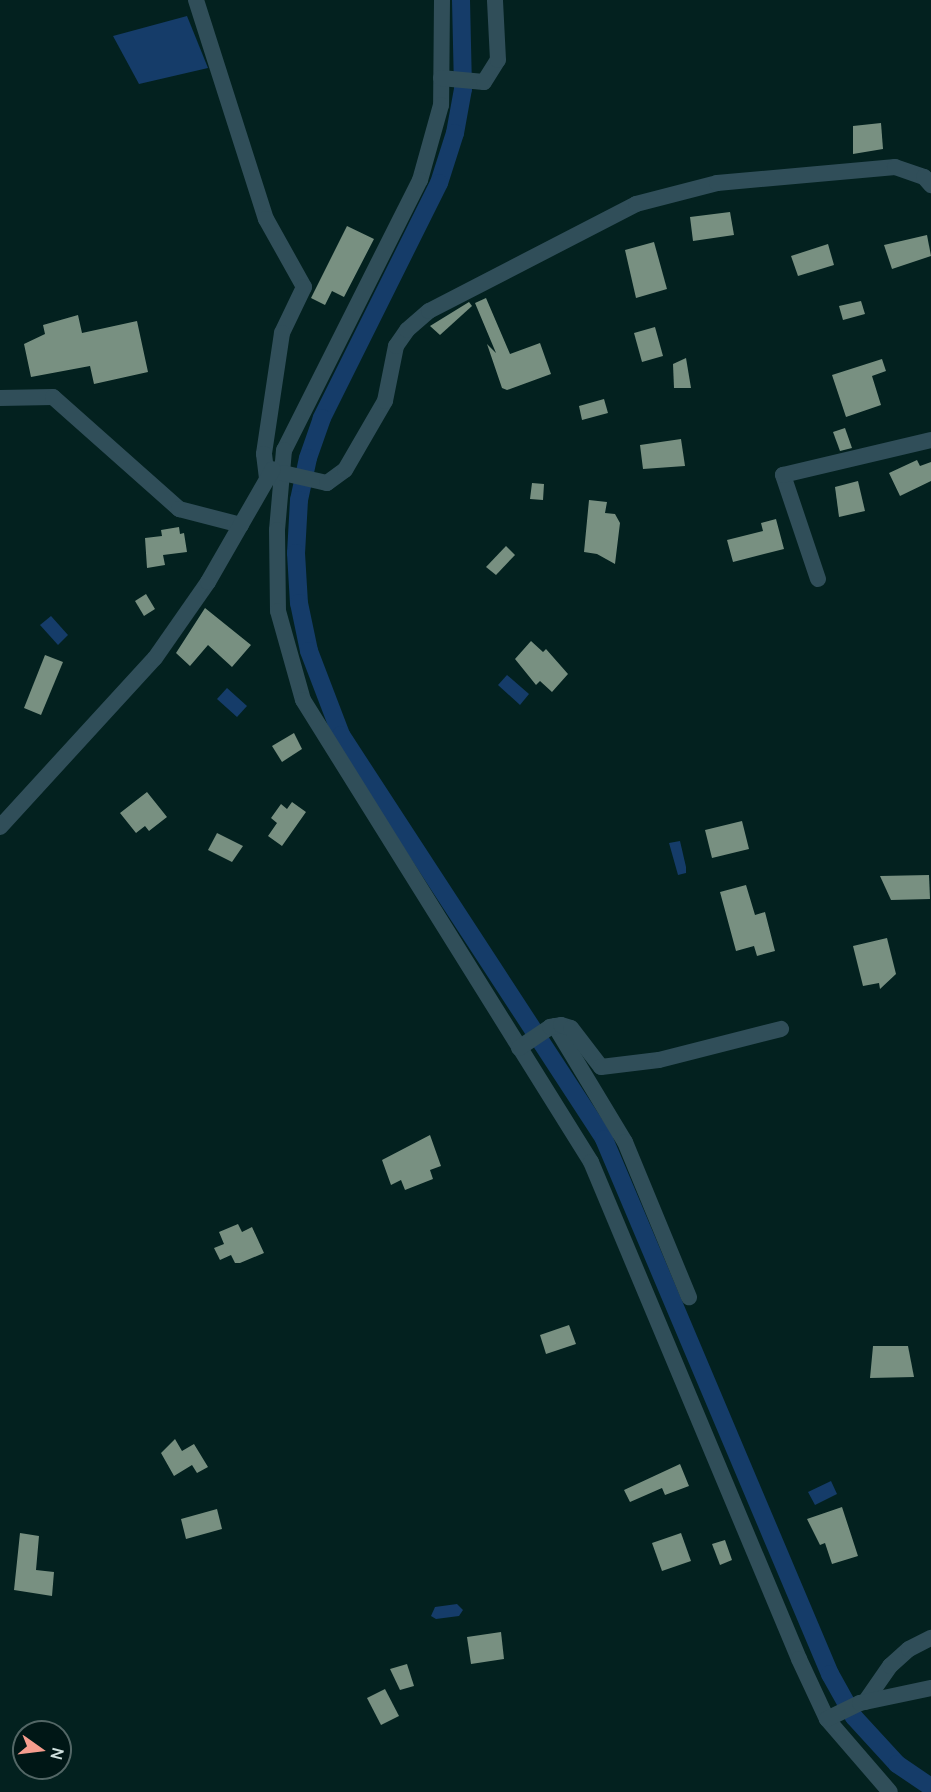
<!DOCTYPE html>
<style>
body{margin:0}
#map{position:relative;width:931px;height:1792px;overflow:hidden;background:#03211f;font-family:Manrope,sans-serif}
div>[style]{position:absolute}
.water>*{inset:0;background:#153c69}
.canal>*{height:18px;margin:-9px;padding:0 9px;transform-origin:9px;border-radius:9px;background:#153c69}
.building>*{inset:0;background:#789081}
.street>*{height:16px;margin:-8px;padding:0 8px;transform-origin:8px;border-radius:8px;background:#304e59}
span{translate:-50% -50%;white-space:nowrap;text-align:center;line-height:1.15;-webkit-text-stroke:6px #001716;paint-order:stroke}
.north{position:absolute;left:12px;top:1720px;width:60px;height:60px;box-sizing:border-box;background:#001716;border:2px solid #536766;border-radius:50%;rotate:104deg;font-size:16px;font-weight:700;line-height:24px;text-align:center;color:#cfe0de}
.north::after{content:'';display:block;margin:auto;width:21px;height:27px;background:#f59d8e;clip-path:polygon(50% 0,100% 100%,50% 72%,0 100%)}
</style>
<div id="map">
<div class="water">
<div style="clip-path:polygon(187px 16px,208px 68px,139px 84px,113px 36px)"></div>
<div style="clip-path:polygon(51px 616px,68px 635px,58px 645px,40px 625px)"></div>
<div style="clip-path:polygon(507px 675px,529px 694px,520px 705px,498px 685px)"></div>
<div style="clip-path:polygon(227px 688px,247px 706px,237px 717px,217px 699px)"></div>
<div style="clip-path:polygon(680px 841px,686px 867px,686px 873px,678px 875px,669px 843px)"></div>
<div style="clip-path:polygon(831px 1481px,837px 1494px,815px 1505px,808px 1492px)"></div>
<div style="clip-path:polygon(457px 1604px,463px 1610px,459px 1616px,436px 1619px,431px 1616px,435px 1607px)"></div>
</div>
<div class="canal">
<div style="left:461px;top:0;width:89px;rotate:88.7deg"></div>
<div style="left:463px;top:89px;width:45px;rotate:100.3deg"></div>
<div style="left:455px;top:133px;width:52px;rotate:107.7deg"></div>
<div style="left:439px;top:183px;width:263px;rotate:116.5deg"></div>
<div style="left:322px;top:418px;width:42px;rotate:109.3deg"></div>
<div style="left:308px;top:458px;width:43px;rotate:102.1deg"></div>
<div style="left:299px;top:500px;width:53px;rotate:93.2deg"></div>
<div style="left:296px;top:553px;width:50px;rotate:86.6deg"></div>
<div style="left:299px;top:603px;width:49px;rotate:78.2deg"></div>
<div style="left:309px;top:651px;width:90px;rotate:69.1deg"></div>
<div style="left:341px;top:735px;width:482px;rotate:56.9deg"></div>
<div style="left:604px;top:1139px;width:581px;rotate:67.1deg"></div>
<div style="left:830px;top:1674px;width:49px;rotate:60.8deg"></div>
<div style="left:854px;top:1717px;width:64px;rotate:47.5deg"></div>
<div style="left:897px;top:1764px;width:41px;rotate:34.1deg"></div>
</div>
<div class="building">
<div style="clip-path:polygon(881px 123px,883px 149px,853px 154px,853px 126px)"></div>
<div style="clip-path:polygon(730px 212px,734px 235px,693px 241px,690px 217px)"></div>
<div style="clip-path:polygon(347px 226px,374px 239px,344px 297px,332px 291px,325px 305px,311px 298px)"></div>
<div style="clip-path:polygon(927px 235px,931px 256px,892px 269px,884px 245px)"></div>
<div style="clip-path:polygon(654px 242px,667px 289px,636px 298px,625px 250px)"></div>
<div style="clip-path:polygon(828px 244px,834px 265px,798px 276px,791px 256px)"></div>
<div style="clip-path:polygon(486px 298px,510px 354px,540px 343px,551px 374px,507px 390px,502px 388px,487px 344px,496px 353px,475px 303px)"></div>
<div style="clip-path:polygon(861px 301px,865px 314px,843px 320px,839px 306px)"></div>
<div style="clip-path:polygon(469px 302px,472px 306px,440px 335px,430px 326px)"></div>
<div style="clip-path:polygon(78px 315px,82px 333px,137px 321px,148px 372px,94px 384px,90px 366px,31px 377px,24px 344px,45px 334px,43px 325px)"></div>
<div style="clip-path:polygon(655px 327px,663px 356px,642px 362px,634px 333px)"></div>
<div style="clip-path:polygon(686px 358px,691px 388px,674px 388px,673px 364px)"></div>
<div style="clip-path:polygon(882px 359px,886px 371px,872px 376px,881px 405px,846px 417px,832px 375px)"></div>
<div style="clip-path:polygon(604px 399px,608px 413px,582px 420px,579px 406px)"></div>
<div style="clip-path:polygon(845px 428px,852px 448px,840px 451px,833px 432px)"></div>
<div style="clip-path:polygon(681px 439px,685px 466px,643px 469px,640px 445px)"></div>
<div style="clip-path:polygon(917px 460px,920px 466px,931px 462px,931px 481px,900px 496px,889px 473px)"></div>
<div style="clip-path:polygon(858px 481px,865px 511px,839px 517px,835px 487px)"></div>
<div style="clip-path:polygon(532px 483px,544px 484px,543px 500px,530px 499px)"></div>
<div style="clip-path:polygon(589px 500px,607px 502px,605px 513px,615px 514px,620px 523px,615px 564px,597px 554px,584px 552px)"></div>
<div style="clip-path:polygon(776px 519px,784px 549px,733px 562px,727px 540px,763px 531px,761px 523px)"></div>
<div style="clip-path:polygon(179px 527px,180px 534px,184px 533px,187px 552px,163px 555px,165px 565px,147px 568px,145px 538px,162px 536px,161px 530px)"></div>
<div style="clip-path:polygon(506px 546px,515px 555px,496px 575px,486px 567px)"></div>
<div style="clip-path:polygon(146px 594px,155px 609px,144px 616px,135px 601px)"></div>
<div style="clip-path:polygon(205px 608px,251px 645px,232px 667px,208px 645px,190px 666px,176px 653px)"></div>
<div style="clip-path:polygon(531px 641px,543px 652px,546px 649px,568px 674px,552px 692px,540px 681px,536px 685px,515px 659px)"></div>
<div style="clip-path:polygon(45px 655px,63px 662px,41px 715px,24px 708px)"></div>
<div style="clip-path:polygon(294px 733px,302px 749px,282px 762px,272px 746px)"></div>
<div style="clip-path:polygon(147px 792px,167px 817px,149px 831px,145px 826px,136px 833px,120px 813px)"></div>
<div style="clip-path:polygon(292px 802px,306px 812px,282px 846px,268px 836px,277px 823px,271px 818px,281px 804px,287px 809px)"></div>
<div style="clip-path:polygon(742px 821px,749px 849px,712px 858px,705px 830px)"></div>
<div style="clip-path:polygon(217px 833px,243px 846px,232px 862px,208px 850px)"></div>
<div style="clip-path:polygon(929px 875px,930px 899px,891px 900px,880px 876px)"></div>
<div style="clip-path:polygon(746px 885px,755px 915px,765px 912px,775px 951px,757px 956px,754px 946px,736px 951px,720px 892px)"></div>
<div style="clip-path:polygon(887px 938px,896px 974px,880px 989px,879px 983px,863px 986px,853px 946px)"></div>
<div style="clip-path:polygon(430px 1135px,441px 1166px,430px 1170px,433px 1179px,405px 1190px,401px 1180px,391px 1185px,382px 1160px)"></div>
<div style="clip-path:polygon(238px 1224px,242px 1232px,252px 1227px,264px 1253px,240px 1263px,235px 1263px,231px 1255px,220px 1260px,214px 1248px,224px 1244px,219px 1232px)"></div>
<div style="clip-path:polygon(569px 1325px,576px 1344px,546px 1354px,540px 1335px)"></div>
<div style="clip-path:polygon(873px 1346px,908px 1346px,914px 1377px,870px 1378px)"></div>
<div style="clip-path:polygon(175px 1439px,182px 1451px,194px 1444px,208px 1467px,197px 1473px,192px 1465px,174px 1476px,161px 1453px)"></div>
<div style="clip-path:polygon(680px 1464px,689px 1486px,665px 1495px,662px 1488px,630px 1502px,624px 1490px)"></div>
<div style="clip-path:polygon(842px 1507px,858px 1556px,832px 1564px,825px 1543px,820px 1545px,807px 1519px)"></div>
<div style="clip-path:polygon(217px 1509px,222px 1529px,186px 1539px,181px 1519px)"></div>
<div style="clip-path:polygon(20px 1533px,39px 1536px,36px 1570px,54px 1572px,52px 1596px,14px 1590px)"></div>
<div style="clip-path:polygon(681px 1533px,691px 1561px,662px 1571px,652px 1543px)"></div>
<div style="clip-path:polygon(725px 1540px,732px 1560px,720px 1565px,712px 1544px)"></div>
<div style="clip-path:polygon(501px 1632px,504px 1659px,471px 1664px,467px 1637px)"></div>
<div style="clip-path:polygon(407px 1664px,414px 1686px,400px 1690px,390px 1669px)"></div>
<div style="clip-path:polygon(385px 1689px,399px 1716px,381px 1725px,367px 1698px)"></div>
</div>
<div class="street">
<div style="left:196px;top:0;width:230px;rotate:72.3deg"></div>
<div style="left:266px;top:219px;width:78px;rotate:60.8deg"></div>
<div style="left:304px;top:287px;width:51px;rotate:115.6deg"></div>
<div style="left:282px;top:333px;width:122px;rotate:98.5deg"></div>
<div style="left:264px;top:454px;width:24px;rotate:83deg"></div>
<div style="left:442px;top:0;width:105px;rotate:90.5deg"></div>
<div style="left:441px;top:105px;width:78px;rotate:105.6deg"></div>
<div style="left:420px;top:180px;width:302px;rotate:116.7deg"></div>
<div style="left:284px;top:450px;width:80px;rotate:95deg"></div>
<div style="left:277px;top:530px;width:81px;rotate:89.3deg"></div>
<div style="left:278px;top:611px;width:92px;rotate:74.3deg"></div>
<div style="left:303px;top:700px;width:544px;rotate:58.06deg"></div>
<div style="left:591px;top:1162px;width:539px;rotate:67.29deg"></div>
<div style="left:799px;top:1659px;width:66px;rotate:65deg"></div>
<div style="left:827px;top:1719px;width:96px;rotate:49.2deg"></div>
<div style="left:441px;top:78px;width:43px;rotate:5.3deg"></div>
<div style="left:484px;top:82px;width:26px;rotate:-58deg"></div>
<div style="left:498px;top:60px;width:60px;rotate:-92.9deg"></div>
<div style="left:0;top:398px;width:53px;rotate:-1.1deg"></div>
<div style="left:53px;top:397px;width:169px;rotate:41.6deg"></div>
<div style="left:179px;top:509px;width:64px;rotate:14.5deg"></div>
<div style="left:283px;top:473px;width:45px;rotate:12.8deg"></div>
<div style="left:327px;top:483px;width:22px;rotate:-36deg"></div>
<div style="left:345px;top:470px;width:80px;rotate:-59.9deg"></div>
<div style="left:385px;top:401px;width:56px;rotate:-78.7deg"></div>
<div style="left:396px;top:346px;width:19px;rotate:-55deg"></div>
<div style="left:407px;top:330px;width:29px;rotate:-41deg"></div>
<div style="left:429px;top:311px;width:233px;rotate:-27.3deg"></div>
<div style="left:636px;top:204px;width:84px;rotate:-14.5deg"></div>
<div style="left:717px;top:183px;width:179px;rotate:-5.1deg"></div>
<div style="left:895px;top:167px;width:31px;rotate:19deg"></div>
<div style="left:924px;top:177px;width:11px;rotate:49deg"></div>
<div style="left:818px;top:579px;width:110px;rotate:-108.6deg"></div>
<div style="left:783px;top:475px;width:152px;rotate:-13.3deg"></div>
<div style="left:0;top:827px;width:229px;rotate:-47.5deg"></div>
<div style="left:155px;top:658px;width:93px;rotate:-55.1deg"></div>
<div style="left:208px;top:582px;width:130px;rotate:-60.1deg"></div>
<div style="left:555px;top:1026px;width:135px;rotate:58.9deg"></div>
<div style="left:625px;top:1142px;width:168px;rotate:67.6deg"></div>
<div style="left:519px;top:1048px;width:37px;rotate:-34deg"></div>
<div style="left:550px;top:1027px;width:11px;rotate:-10deg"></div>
<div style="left:561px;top:1025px;width:10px;rotate:17deg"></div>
<div style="left:571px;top:1028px;width:49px;rotate:52.4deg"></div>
<div style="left:601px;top:1067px;width:58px;rotate:-6.9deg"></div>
<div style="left:659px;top:1060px;width:126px;rotate:-14.3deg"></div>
<div style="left:865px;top:1702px;width:44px;rotate:-55.2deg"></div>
<div style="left:890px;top:1666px;width:25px;rotate:-42deg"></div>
<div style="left:909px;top:1649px;width:25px;rotate:-27deg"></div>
<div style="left:827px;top:1719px;width:37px;rotate:-26deg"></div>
<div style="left:860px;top:1703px;width:73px;rotate:-11.9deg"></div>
</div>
<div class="north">N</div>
</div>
